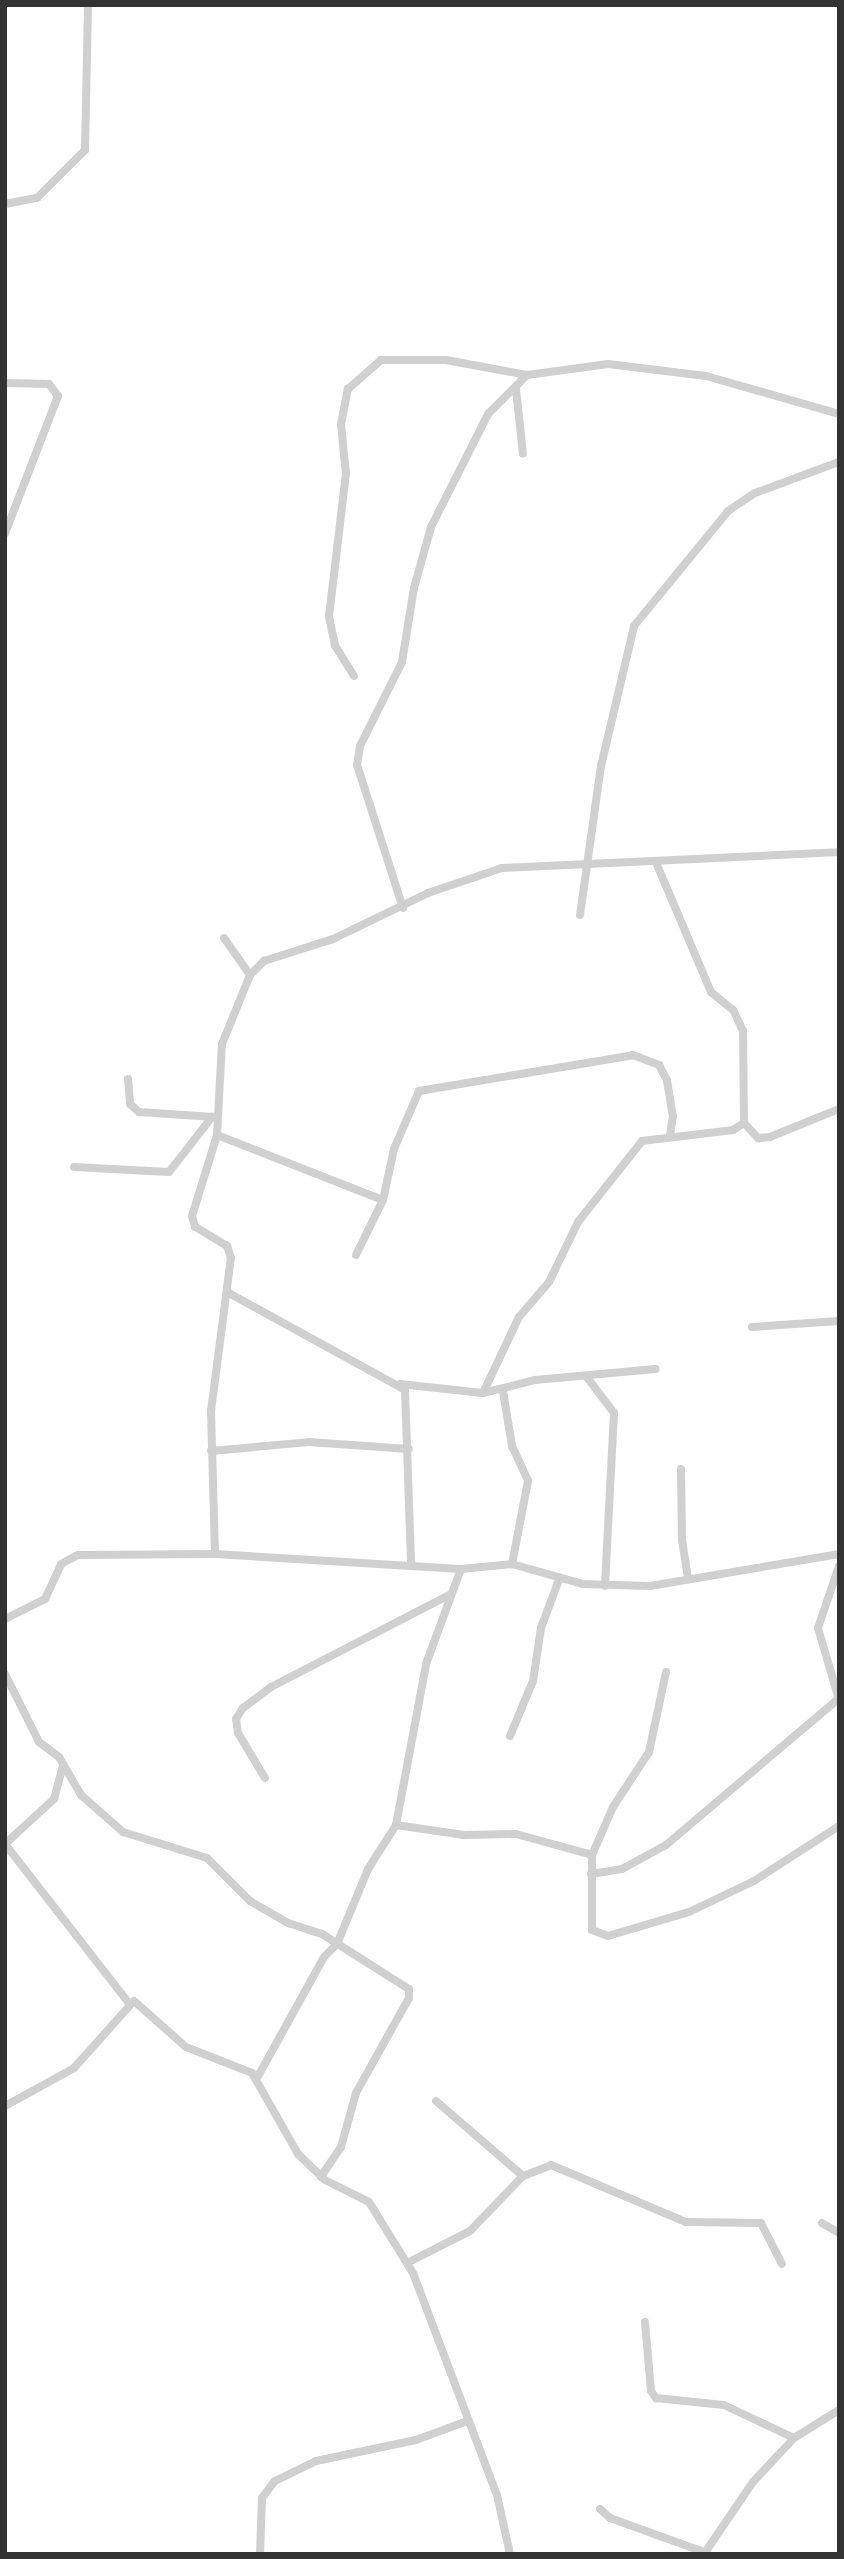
<!DOCTYPE html>
<style>
body{margin:0}
#map{position:relative;width:844px;height:2559px;overflow:hidden;background:#fff;font-family:Lato,sans-serif}
div>[style]{position:absolute}
.street>*{height:8px;margin:-4px;padding:0 4px;transform-origin:4px;border-radius:4px;background:#d0d0d0}
span{translate:-50% -50%;white-space:nowrap;text-align:center;line-height:1.15;-webkit-text-stroke:7px #fff;paint-order:stroke}
.frame{position:absolute;inset:0;border:7px solid #333;pointer-events:none}
</style>
<div id="map">
<div class="street">
<div style="left:5px;top:204px;width:33px;rotate:-11deg"></div>
<div style="left:37px;top:198px;width:68px;rotate:-45deg"></div>
<div style="left:85px;top:150px;width:145px;rotate:-88.8deg"></div>
<div style="left:5px;top:383px;width:44px;rotate:1.3deg"></div>
<div style="left:49px;top:384px;width:15px;rotate:53deg"></div>
<div style="left:58px;top:396px;width:147px;rotate:111.1deg"></div>
<div style="left:516px;top:389px;width:65px;rotate:83.9deg"></div>
<div style="left:354px;top:676px;width:36px;rotate:-122deg"></div>
<div style="left:335px;top:645px;width:30px;rotate:-102deg"></div>
<div style="left:329px;top:616px;width:143px;rotate:-83.2deg"></div>
<div style="left:346px;top:474px;width:50px;rotate:-95.7deg"></div>
<div style="left:341px;top:424px;width:36px;rotate:-79deg"></div>
<div style="left:348px;top:389px;width:44px;rotate:-41.3deg"></div>
<div style="left:381px;top:360px;width:65px"></div>
<div style="left:446px;top:360px;width:82px;rotate:10.5deg"></div>
<div style="left:527px;top:375px;width:82px;rotate:-7.7deg"></div>
<div style="left:608px;top:364px;width:99px;rotate:7deg"></div>
<div style="left:706px;top:376px;width:138px;rotate:15.9deg"></div>
<div style="left:403px;top:908px;width:150px;rotate:-107.8deg"></div>
<div style="left:357px;top:765px;width:19px;rotate:-81deg"></div>
<div style="left:360px;top:746px;width:94px;rotate:-63.4deg"></div>
<div style="left:402px;top:662px;width:75px;rotate:-80.8deg"></div>
<div style="left:414px;top:588px;width:63px;rotate:-74.4deg"></div>
<div style="left:431px;top:527px;width:127px;rotate:-63.2deg"></div>
<div style="left:488px;top:414px;width:55px;rotate:-45deg"></div>
<div style="left:580px;top:915px;width:150px;rotate:-82deg"></div>
<div style="left:601px;top:766px;width:144px;rotate:-76.7deg"></div>
<div style="left:634px;top:626px;width:149px;rotate:-50.7deg"></div>
<div style="left:728px;top:511px;width:32px;rotate:-34deg"></div>
<div style="left:755px;top:493px;width:90px;rotate:-20.3deg"></div>
<div style="left:224px;top:938px;width:45px;rotate:54.9deg"></div>
<div style="left:128px;top:1079px;width:25px;rotate:85deg"></div>
<div style="left:130px;top:1104px;width:12px;rotate:42deg"></div>
<div style="left:139px;top:1112px;width:75px;rotate:3.8deg"></div>
<div style="left:744px;top:1123px;width:21px;rotate:47deg"></div>
<div style="left:758px;top:1138px;width:12px;rotate:-5deg"></div>
<div style="left:770px;top:1137px;width:74px;rotate:-22.1deg"></div>
<div style="left:217px;top:1135px;width:178px;rotate:21.4deg"></div>
<div style="left:74px;top:1167px;width:95px;rotate:3deg"></div>
<div style="left:169px;top:1172px;width:70px;rotate:-52deg"></div>
<div style="left:356px;top:1255px;width:61px;rotate:-63.9deg"></div>
<div style="left:383px;top:1200px;width:52px;rotate:-77.8deg"></div>
<div style="left:394px;top:1149px;width:63px;rotate:-66.7deg"></div>
<div style="left:419px;top:1091px;width:217px;rotate:-9.5deg"></div>
<div style="left:633px;top:1055px;width:28px;rotate:21deg"></div>
<div style="left:659px;top:1065px;width:17px;rotate:62deg"></div>
<div style="left:667px;top:1080px;width:36px;rotate:81deg"></div>
<div style="left:673px;top:1116px;width:20px;rotate:99deg"></div>
<div style="left:227px;top:1292px;width:203px;rotate:28.8deg"></div>
<div style="left:405px;top:1390px;width:174px;rotate:88deg"></div>
<div style="left:752px;top:1327px;width:87px;rotate:-3.9deg"></div>
<div style="left:586px;top:1376px;width:46px;rotate:52.9deg"></div>
<div style="left:614px;top:1413px;width:173px;rotate:93deg"></div>
<div style="left:400px;top:1384px;width:83px;rotate:6.2deg"></div>
<div style="left:483px;top:1393px;width:54px;rotate:-14deg"></div>
<div style="left:535px;top:1380px;width:121px;rotate:-5.2deg"></div>
<div style="left:503px;top:1391px;width:56px;rotate:80.7deg"></div>
<div style="left:512px;top:1446px;width:38px;rotate:65deg"></div>
<div style="left:528px;top:1481px;width:85px;rotate:100.9deg"></div>
<div style="left:483px;top:1393px;width:84px;rotate:-64.7deg"></div>
<div style="left:519px;top:1317px;width:46px;rotate:-49.4deg"></div>
<div style="left:549px;top:1282px;width:67px;rotate:-64.2deg"></div>
<div style="left:578px;top:1222px;width:103px;rotate:-51.7deg"></div>
<div style="left:642px;top:1141px;width:92px;rotate:-6.9deg"></div>
<div style="left:733px;top:1130px;width:13px;rotate:-32deg"></div>
<div style="left:744px;top:1123px;width:92px;rotate:-90.6deg"></div>
<div style="left:743px;top:1031px;width:23px;rotate:-115deg"></div>
<div style="left:733px;top:1010px;width:28px;rotate:-141deg"></div>
<div style="left:711px;top:992px;width:138px;rotate:-113deg"></div>
<div style="left:211px;top:1451px;width:98px;rotate:-5.2deg"></div>
<div style="left:309px;top:1442px;width:100px;rotate:4deg"></div>
<div style="left:681px;top:1469px;width:71px;rotate:89.2deg"></div>
<div style="left:682px;top:1540px;width:39px;rotate:81deg"></div>
<div style="left:215px;top:1554px;width:143px;rotate:-91.6deg"></div>
<div style="left:211px;top:1411px;width:154px;rotate:-82.6deg"></div>
<div style="left:231px;top:1258px;width:13px;rotate:-108deg"></div>
<div style="left:227px;top:1246px;width:37px;rotate:-149deg"></div>
<div style="left:195px;top:1227px;width:11px;rotate:-105deg"></div>
<div style="left:192px;top:1216px;width:85px;rotate:-72.8deg"></div>
<div style="left:217px;top:1135px;width:91px;rotate:-86.9deg"></div>
<div style="left:222px;top:1044px;width:74px;rotate:-67.9deg"></div>
<div style="left:250px;top:975px;width:20px;rotate:-45deg"></div>
<div style="left:264px;top:961px;width:72px;rotate:-17.7deg"></div>
<div style="left:333px;top:939px;width:106px;rotate:-25.8deg"></div>
<div style="left:428px;top:893px;width:78px;rotate:-18.7deg"></div>
<div style="left:502px;top:868px;width:337px;rotate:-2.7deg"></div>
<div style="left:839px;top:1566px;width:65px;rotate:108.7deg"></div>
<div style="left:818px;top:1628px;width:75px;rotate:73.7deg"></div>
<div style="left:5px;top:1619px;width:45px;rotate:-26.6deg"></div>
<div style="left:45px;top:1599px;width:38px;rotate:-65deg"></div>
<div style="left:61px;top:1564px;width:19px;rotate:-28deg"></div>
<div style="left:78px;top:1555px;width:137px;rotate:-0.4deg"></div>
<div style="left:215px;top:1554px;width:246px;rotate:3.5deg"></div>
<div style="left:666px;top:1672px;width:82px;rotate:102deg"></div>
<div style="left:649px;top:1752px;width:66px;rotate:123.2deg"></div>
<div style="left:613px;top:1807px;width:52px;rotate:113.6deg"></div>
<div style="left:592px;top:1855px;width:75px;rotate:90deg"></div>
<div style="left:592px;top:1930px;width:17px;rotate:21deg"></div>
<div style="left:608px;top:1936px;width:84px;rotate:-16.5deg"></div>
<div style="left:689px;top:1912px;width:72px;rotate:-25.5deg"></div>
<div style="left:754px;top:1881px;width:101px;rotate:-32.9deg"></div>
<div style="left:5px;top:1674px;width:76px;rotate:63.4deg"></div>
<div style="left:39px;top:1742px;width:25px;rotate:37deg"></div>
<div style="left:59px;top:1757px;width:44px;rotate:59.9deg"></div>
<div style="left:81px;top:1795px;width:56px;rotate:41.4deg"></div>
<div style="left:123px;top:1832px;width:88px;rotate:17.2deg"></div>
<div style="left:207px;top:1858px;width:61px;rotate:45deg"></div>
<div style="left:250px;top:1901px;width:44px;rotate:30.1deg"></div>
<div style="left:288px;top:1923px;width:36px;rotate:18deg"></div>
<div style="left:322px;top:1934px;width:103px;rotate:32.3deg"></div>
<div style="left:409px;top:1989px;width:9px;rotate:90deg"></div>
<div style="left:409px;top:1998px;width:109px;rotate:119.2deg"></div>
<div style="left:356px;top:2093px;width:56px;rotate:105.5deg"></div>
<div style="left:341px;top:2147px;width:36px;rotate:124deg"></div>
<div style="left:510px;top:1736px;width:60px;rotate:-67.3deg"></div>
<div style="left:533px;top:1681px;width:54px;rotate:-81.4deg"></div>
<div style="left:541px;top:1628px;width:54px;rotate:-69.6deg"></div>
<div style="left:265px;top:1778px;width:52px;rotate:-121deg"></div>
<div style="left:238px;top:1733px;width:14px;rotate:-98deg"></div>
<div style="left:236px;top:1719px;width:13px;rotate:-58deg"></div>
<div style="left:243px;top:1708px;width:35px;rotate:-37deg"></div>
<div style="left:271px;top:1687px;width:200px;rotate:-27.3deg"></div>
<div style="left:396px;top:1825px;width:69px;rotate:8.4deg"></div>
<div style="left:464px;top:1835px;width:52px;rotate:-1.1deg"></div>
<div style="left:516px;top:1834px;width:79px;rotate:15.4deg"></div>
<div style="left:5px;top:1844px;width:202px;rotate:52.1deg"></div>
<div style="left:5px;top:1844px;width:67px;rotate:-42.6deg"></div>
<div style="left:54px;top:1799px;width:35px;rotate:-75deg"></div>
<div style="left:591px;top:1874px;width:31px;rotate:-9deg"></div>
<div style="left:622px;top:1869px;width:50px;rotate:-28.6deg"></div>
<div style="left:666px;top:1845px;width:226px;rotate:-40.3deg"></div>
<div style="left:257px;top:2078px;width:138px;rotate:-61deg"></div>
<div style="left:324px;top:1957px;width:18px;rotate:-45deg"></div>
<div style="left:337px;top:1944px;width:81px;rotate:-67.5deg"></div>
<div style="left:368px;top:1869px;width:52px;rotate:-57.5deg"></div>
<div style="left:396px;top:1825px;width:164px;rotate:-79.4deg"></div>
<div style="left:426px;top:1664px;width:101px;rotate:-69.8deg"></div>
<div style="left:461px;top:1569px;width:51px;rotate:-5.6deg"></div>
<div style="left:512px;top:1564px;width:74px;rotate:15.7deg"></div>
<div style="left:583px;top:1584px;width:67px;rotate:1.7deg"></div>
<div style="left:650px;top:1586px;width:192px;rotate:-9.6deg"></div>
<div style="left:436px;top:2101px;width:115px;rotate:40.8deg"></div>
<div style="left:5px;top:2106px;width:79px;rotate:-28.8deg"></div>
<div style="left:74px;top:2068px;width:90px;rotate:-48.2deg"></div>
<div style="left:134px;top:2001px;width:69px;rotate:41.5deg"></div>
<div style="left:186px;top:2047px;width:71px;rotate:21.5deg"></div>
<div style="left:252px;top:2073px;width:93px;rotate:60.4deg"></div>
<div style="left:298px;top:2154px;width:37px;rotate:44deg"></div>
<div style="left:325px;top:2180px;width:49px;rotate:26.6deg"></div>
<div style="left:369px;top:2202px;width:84px;rotate:58.2deg"></div>
<div style="left:413px;top:2273px;width:237px;rotate:69.3deg"></div>
<div style="left:497px;top:2495px;width:60px;rotate:77.6deg"></div>
<div style="left:822px;top:2223px;width:20px;rotate:30deg"></div>
<div style="left:407px;top:2263px;width:71px;rotate:-26.9deg"></div>
<div style="left:470px;top:2231px;width:76px;rotate:-46.1deg"></div>
<div style="left:523px;top:2176px;width:30px;rotate:-21deg"></div>
<div style="left:551px;top:2165px;width:147px;rotate:22.9deg"></div>
<div style="left:686px;top:2222px;width:75px;rotate:0.8deg"></div>
<div style="left:761px;top:2223px;width:46px;rotate:62.9deg"></div>
<div style="left:645px;top:2322px;width:69px;rotate:85deg"></div>
<div style="left:651px;top:2391px;width:9px;rotate:54deg"></div>
<div style="left:656px;top:2398px;width:68px;rotate:5.9deg"></div>
<div style="left:724px;top:2405px;width:77px;rotate:25.2deg"></div>
<div style="left:600px;top:2509px;width:13px;rotate:42deg"></div>
<div style="left:610px;top:2518px;width:100px;rotate:19.9deg"></div>
<div style="left:260px;top:2554px;width:56px;rotate:-88deg"></div>
<div style="left:262px;top:2498px;width:21px;rotate:-53deg"></div>
<div style="left:275px;top:2481px;width:46px;rotate:-26deg"></div>
<div style="left:316px;top:2461px;width:102px;rotate:-11.9deg"></div>
<div style="left:416px;top:2440px;width:54px;rotate:-20.4deg"></div>
<div style="left:704px;top:2554px;width:87px;rotate:-55.8deg"></div>
<div style="left:753px;top:2482px;width:60px;rotate:-47deg"></div>
<div style="left:794px;top:2438px;width:53px;rotate:-31.9deg"></div>
</div>
<div class="frame"></div>
</div>
